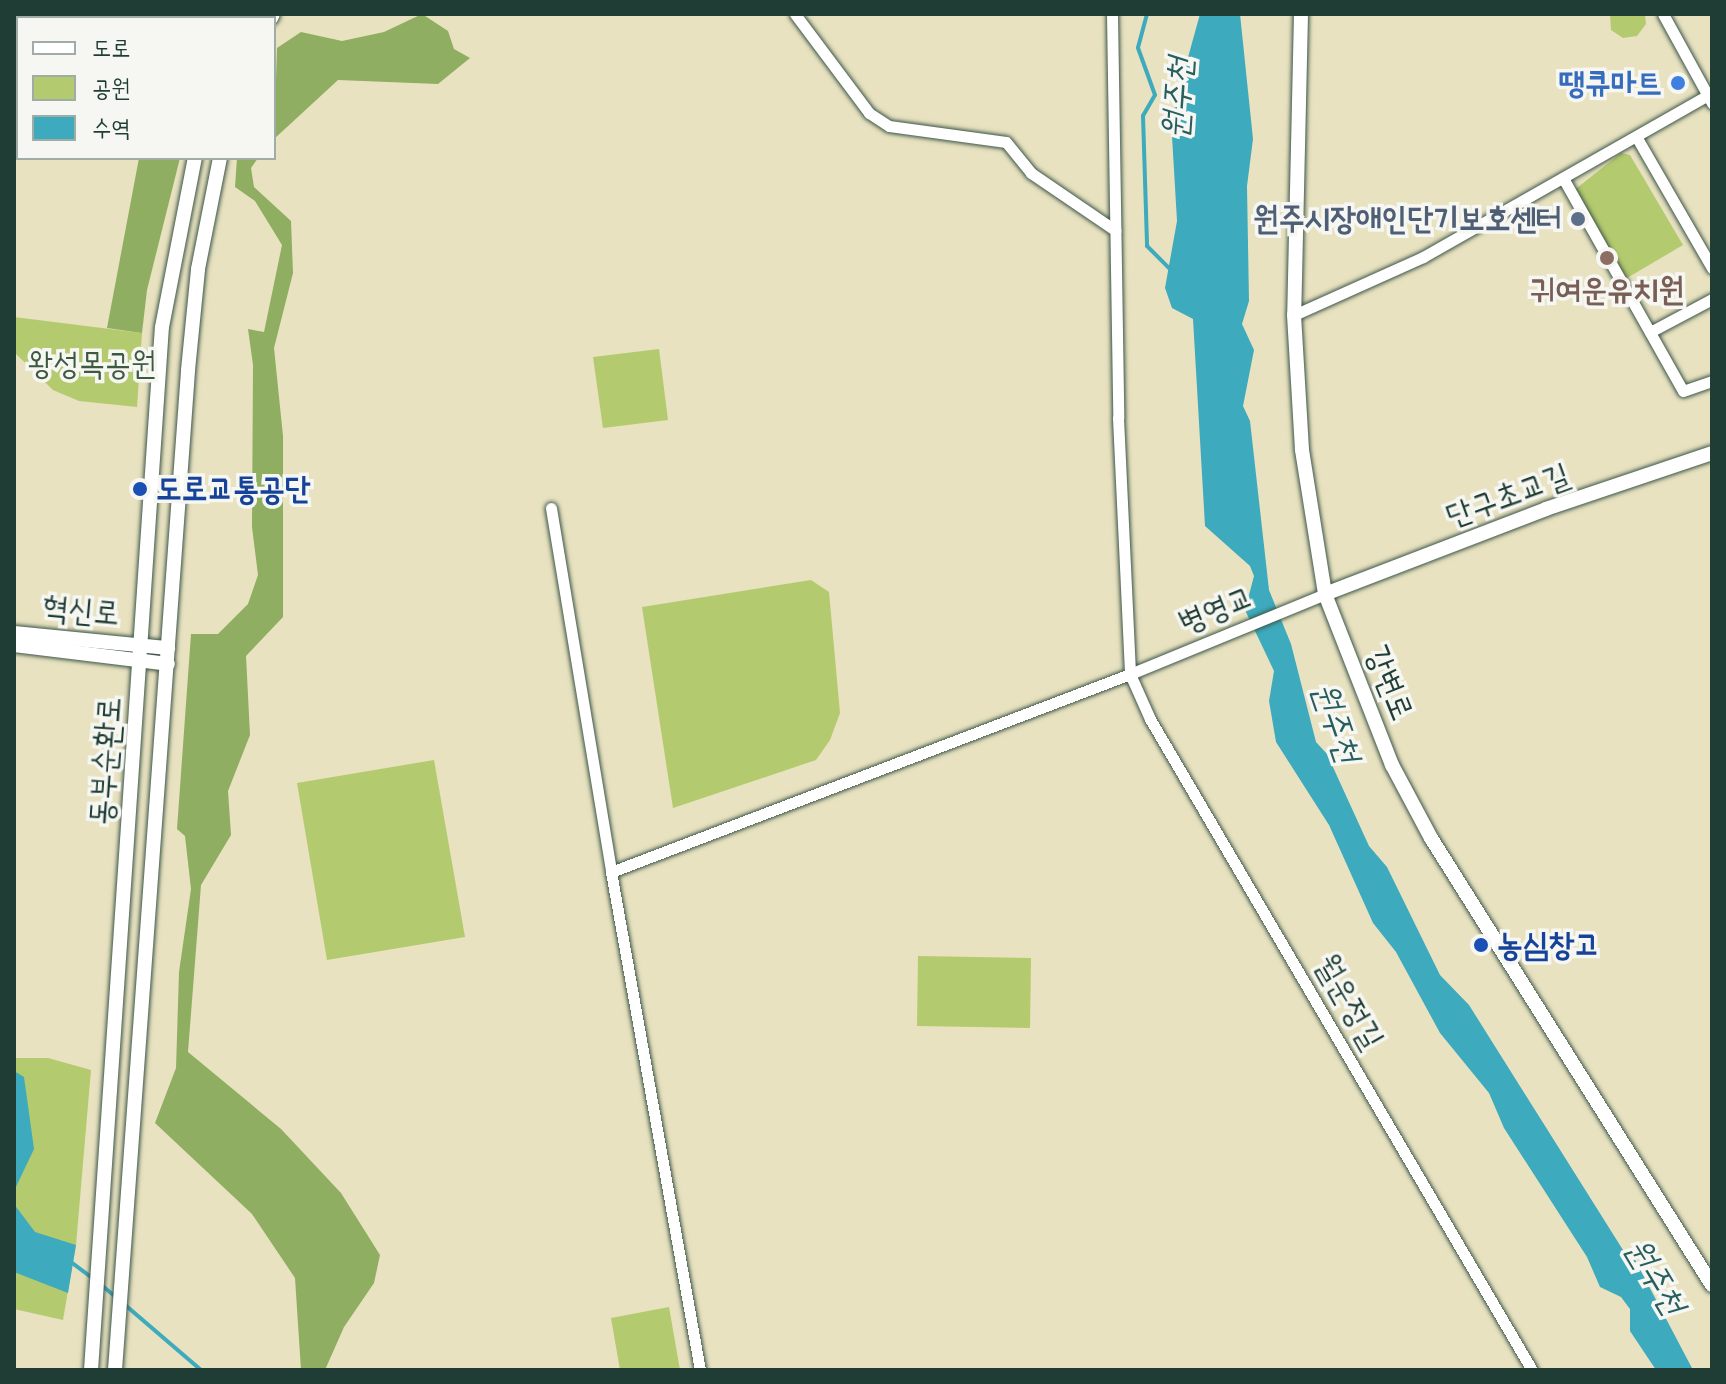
<!DOCTYPE html>
<meta charset="utf-8">
<style>
body{margin:0}
#map{position:relative;width:1726px;height:1384px;overflow:hidden;background:#e8e2c0;font-family:Caveat,"Poor Story",sans-serif}
div>[style]{position:absolute}
.green>*{inset:0;background:#b4ca6e}
.forest>*{inset:0;background:#8fae61}
.water>*{inset:0;background:#3daabd}
.stream>*{height:4px;margin:-2px;padding:0 2px;transform-origin:2px;border-radius:2px;background:#3daabd}
.roads{filter:drop-shadow(0 0 2px #3d5649) drop-shadow(0 0 2px #3d5649)}
.minor>*{height:11px;margin:-5.5px;padding:0 5.5px;transform-origin:5.5px;border-radius:5.5px;background:#fff}
.tertiary>*{height:14px;margin:-7px;padding:0 7px;transform-origin:7px;border-radius:7px;background:#fff}
.dots>*{width:22px;height:22px;translate:-50% -50%;box-sizing:border-box;border:4px solid #f6f6f2;border-radius:50%}
span{translate:-50% -50%;white-space:nowrap;text-align:center;line-height:1.15;-webkit-text-stroke:7px #f6f6f2;paint-order:stroke}
.shop-label{font-size:32px;color:#366cbe;font-weight:700}
.right{translate:-100% -50%;text-align:right}
.service-label{font-size:32px;color:#4e5e75;font-weight:700}
.education-label{font-size:32px;color:#785e54;font-weight:700}
.park-label{font-size:32px;color:#3d5940}
.transit-label{font-size:32px;color:#164399;font-weight:700}
.left{translate:0 -50%;text-align:left}
.street-label{font-size:32px;color:#1f3d34}
.water-label{font-size:34px;color:#285e5d;font-style:italic}
.frame{position:absolute;inset:0;border:16px solid #1f3d34;pointer-events:none}
.legend{position:absolute;left:16px;top:16px;width:260px;height:144px;box-sizing:border-box;background:#f6f6f2;border:2px solid #a0aca6;margin:0;padding:10px 14px;list-style:none;font-size:24px;color:#1f3d34}
.legend li{display:flex;align-items:center;gap:16px;height:40px}
.legend b{width:40px;border:2px solid #a0aca6}
</style>
<div id="map">
<div class="green">
<div style="clip-path:polygon(1610px 14px,1645px 14px,1646px 24px,1637px 36px,1623px 38px,1611px 30px)"></div>
<div style="clip-path:polygon(1621px 153px,1630px 155px,1683px 245px,1627px 278px,1573px 191px)"></div>
<div style="clip-path:polygon(14px 317px,142px 333px,137px 407px,79px 401px,53px 390px,14px 352px)"></div>
<div style="clip-path:polygon(659px 349px,668px 420px,603px 428px,593px 357px)"></div>
<div style="clip-path:polygon(811px 580px,829px 592px,840px 713px,830px 740px,816px 760px,673px 808px,642px 607px)"></div>
<div style="clip-path:polygon(434px 760px,465px 937px,327px 960px,297px 783px)"></div>
<div style="clip-path:polygon(918px 956px,1031px 958px,1030px 1028px,917px 1026px)"></div>
<div style="clip-path:polygon(14px 1058px,48px 1058px,91px 1070px,76px 1245px,63px 1320px,14px 1309px)"></div>
<div style="clip-path:polygon(669px 1307px,680px 1370px,620px 1370px,611px 1318px)"></div>
</div>
<div class="forest">
<div style="clip-path:polygon(422px 14px,448px 31px,454px 49px,470px 58px,438px 84px,338px 80px,274px 139px,277px 48px,301px 32px,342px 41px,384px 32px)"></div>
<div style="clip-path:polygon(139px 158px,180px 158px,147px 290px,142px 333px,107px 328px)"></div>
<div style="clip-path:polygon(237px 158px,258px 158px,251px 168px,254px 187px,291px 221px,293px 273px,274px 348px,283px 436px,283px 617px,246px 656px,250px 735px,228px 791px,231px 835px,201px 885px,188px 1052px,281px 1129px,341px 1193px,380px 1255px,374px 1283px,344px 1327px,325px 1370px,301px 1370px,295px 1278px,252px 1214px,155px 1123px,176px 1068px,179px 972px,191px 889px,185px 836px,177px 829px,191px 634px,218px 634px,248px 604px,258px 575px,252px 527px,253px 365px,248px 329px,264px 332px,282px 245px,255px 201px,235px 187px)"></div>
</div>
<div class="water">
<div style="clip-path:polygon(1200px 14px,1240px 14px,1253px 139px,1247px 186px,1249px 301px,1242px 324px,1254px 350px,1243px 406px,1250px 421px,1269px 590px,1291px 644px,1316px 742px,1327px 754px,1369px 846px,1387px 867px,1440px 975px,1469px 1005px,1623px 1250px,1633px 1256px,1693px 1370px,1656px 1370px,1630px 1331px,1630px 1309px,1621px 1297px,1600px 1287px,1587px 1257px,1504px 1128px,1489px 1093px,1440px 1033px,1396px 952px,1373px 923px,1329px 825px,1276px 742px,1269px 701px,1274px 671px,1245px 610px,1254px 576px,1250px 566px,1205px 526px,1193px 319px,1172px 308px,1165px 288px,1177px 221px,1171px 119px)"></div>
<div style="clip-path:polygon(14px 1071px,24px 1077px,34px 1149px,14px 1191px)"></div>
<div style="clip-path:polygon(14px 1204px,35px 1232px,76px 1245px,68px 1293px,14px 1272px)"></div>
</div>
<div class="stream">
<div style="left:1147px;top:14px;width:35px;rotate:105deg"></div>
<div style="left:1138px;top:48px;width:50px;rotate:70.1deg"></div>
<div style="left:1155px;top:95px;width:24px;rotate:120deg"></div>
<div style="left:1143px;top:116px;width:130px;rotate:88.2deg"></div>
<div style="left:1147px;top:246px;width:33px;rotate:45deg"></div>
<div style="left:71px;top:1262px;width:26px;rotate:37deg"></div>
<div style="left:99px;top:1283px;width:23px;rotate:40deg"></div>
<div style="left:124px;top:1304px;width:101px;rotate:40.6deg"></div>
</div>
<div class="roads">
<div class="minor">
<div style="left:795px;top:14px;width:124px;rotate:53.2deg"></div>
<div style="left:869px;top:113px;width:24px;rotate:33deg"></div>
<div style="left:889px;top:126px;width:118px;rotate:7.8deg"></div>
<div style="left:1006px;top:142px;width:40px;rotate:51deg"></div>
<div style="left:1031px;top:173px;width:102px;rotate:34.2deg"></div>
<div style="left:1112px;top:14px;width:404px;rotate:89.1deg"></div>
<div style="left:1118px;top:418px;width:256px;rotate:87.3deg"></div>
<div style="left:1130px;top:674px;width:49px;rotate:66deg"></div>
<div style="left:1150px;top:719px;width:755px;rotate:59.6deg"></div>
<div style="left:1663px;top:14px;width:102px;rotate:61.2deg"></div>
<div style="left:1637px;top:138px;width:150px;rotate:60deg"></div>
<div style="left:1563px;top:178px;width:244px;rotate:60.6deg"></div>
<div style="left:1683px;top:391px;width:31px;rotate:-19deg"></div>
<div style="left:1294px;top:315px;width:141px;rotate:-24.2deg"></div>
<div style="left:1423px;top:257px;width:332px;rotate:-29.6deg"></div>
<div style="left:1650px;top:332px;width:70px;rotate:-28deg"></div>
<div style="left:551px;top:508px;width:369px;rotate:80.6deg"></div>
<div style="left:700px;top:1370px;width:506px;rotate:-100.13deg"></div>
<div style="left:611px;top:872px;width:555px;rotate:-20.88deg"></div>
<div style="left:1130px;top:674px;width:211px;rotate:-22.3deg"></div>
</div>
<div class="tertiary">
<div style="left:1301px;top:14px;width:301px;rotate:91.3deg"></div>
<div style="left:1294px;top:315px;width:135px;rotate:86.6deg"></div>
<div style="left:1302px;top:450px;width:146px;rotate:80.9deg"></div>
<div style="left:1325px;top:594px;width:184px;rotate:68.6deg"></div>
<div style="left:1392px;top:765px;width:83px;rotate:61.9deg"></div>
<div style="left:1431px;top:838px;width:528px;rotate:57.85deg"></div>
<div style="left:245px;top:18px;width:4px;rotate:-63deg"></div>
<div style="left:271px;top:18px;width:4px;rotate:-63deg"></div>
<div style="left:1325px;top:594px;width:237px;rotate:-21deg"></div>
<div style="left:1546px;top:509px;width:175px;rotate:-18.6deg"></div>
<div style="left:14px;top:633px;width:155px;rotate:5.6deg"></div>
<div style="left:14px;top:645px;width:155px;rotate:7deg"></div>
<div style="left:91px;top:1370px;width:1045px;rotate:-86.11deg"></div>
<div style="left:162px;top:327px;width:172px;rotate:-79deg"></div>
<div style="left:115px;top:1370px;width:1003px;rotate:-85.82deg"></div>
<div style="left:188px;top:370px;width:101px;rotate:-84.3deg"></div>
<div style="left:198px;top:269px;width:113px;rotate:-78.8deg"></div>
</div>
</div>
<div class="dots">
<div style="left:1678px;top:83px;background:#3f7fe0"></div>
<div style="left:1578px;top:219px;background:#5c6f8a"></div>
<div style="left:1607px;top:258px;background:#8d6e63"></div>
<div style="left:140px;top:489px;background:#1a4fb4"></div>
<div style="left:1481px;top:945px;background:#1a4fb4"></div>
</div>
<div class="shop-label">
<span class="right" style="left:1662px;top:83px">땡큐마트</span>
</div>
<div class="service-label">
<span class="right" style="left:1562px;top:219px">원주시장애인단기보호센터</span>
</div>
<div class="education-label">
<span style="left:1607px;top:290px">귀여운유치원</span>
</div>
<div class="park-label">
<span style="left:92px;top:364px">왕성목공원</span>
</div>
<div class="transit-label">
<span class="left" style="left:156px;top:489px">도로교통공단</span>
<span class="left" style="left:1497px;top:945px">농심창고</span>
</div>
<div class="street-label">
<span style="left:1508px;top:496px;rotate:-20deg">단구초교길</span>
<span style="left:1216px;top:610px;rotate:-22deg">병영교</span>
<span style="left:81px;top:611px;rotate:5deg">혁신로</span>
<span style="left:1389px;top:683px;rotate:68deg">강변로</span>
<span style="left:106px;top:761px;rotate:-86deg">동부순환로</span>
<span style="left:1349px;top:1002px;rotate:60deg">월운정길</span>
</div>
<div class="water-label">
<span style="left:1177px;top:98px;rotate:-86deg">원주천</span>
<span style="left:1337px;top:722px;rotate:71deg">원주천</span>
<span style="left:1656px;top:1276px;rotate:59deg">원주천</span>
</div>
<div class="frame"></div>
<ul class="legend">
<li><b style="height:10px;background:#fff"></b>도로</li>
<li><b style="height:22px;background:#b4ca6e"></b>공원</li>
<li><b style="height:22px;background:#3daabd"></b>수역</li>
</ul>
</div>
